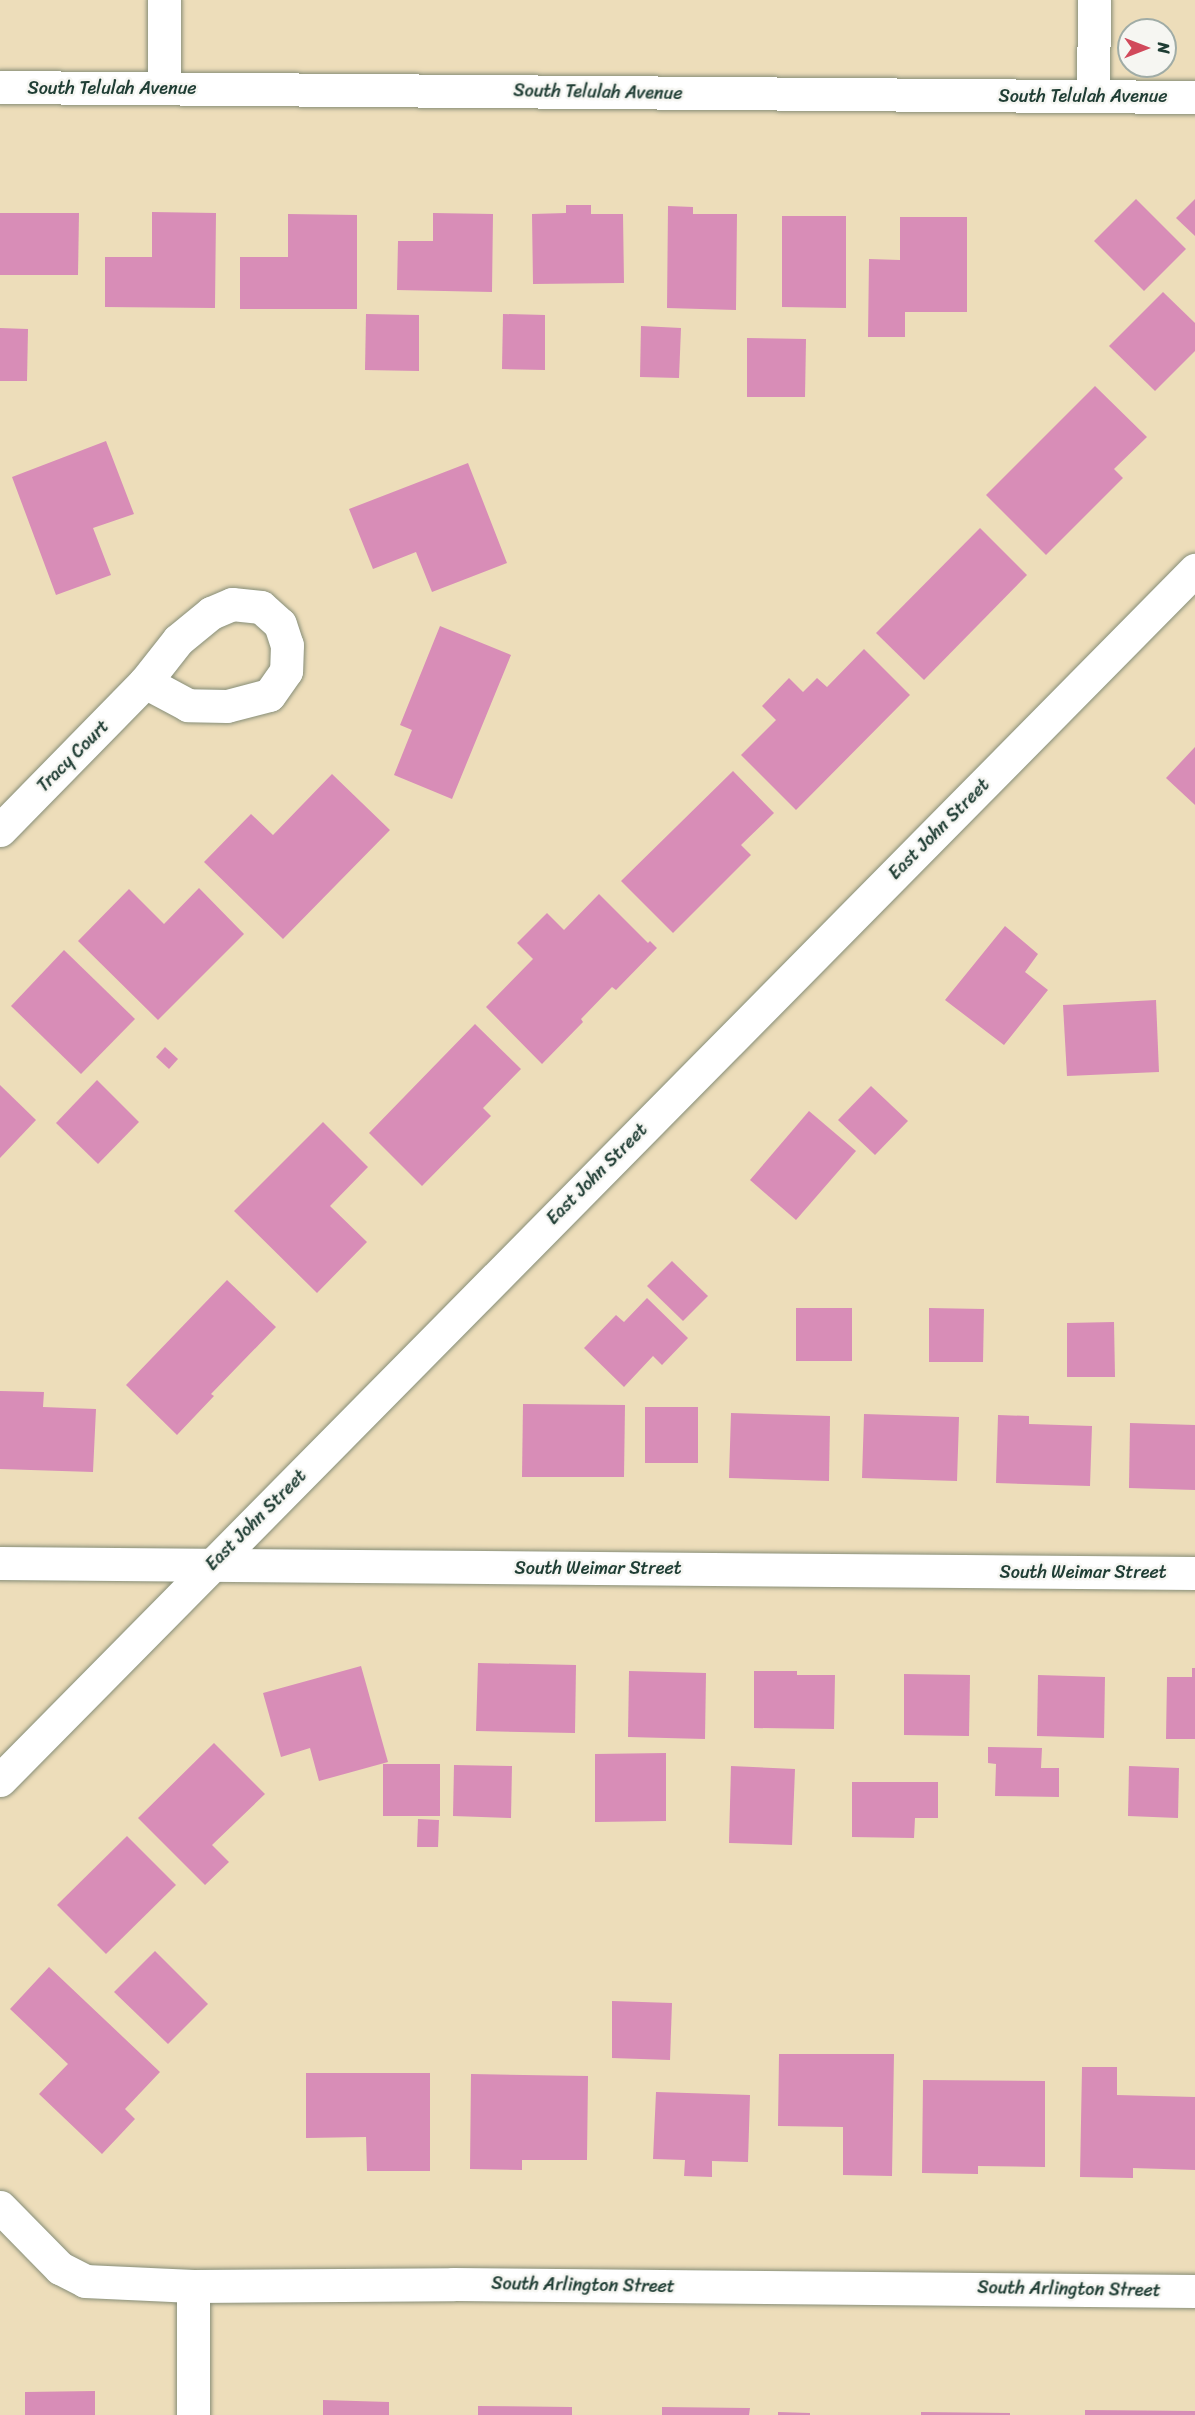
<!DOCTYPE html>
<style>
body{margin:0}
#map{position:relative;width:1195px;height:2415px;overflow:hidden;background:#edddba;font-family:Sriracha,sans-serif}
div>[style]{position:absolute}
.building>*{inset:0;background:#d88db7}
.roads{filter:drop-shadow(0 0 2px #868d77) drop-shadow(0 0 2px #868d77)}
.minor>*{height:33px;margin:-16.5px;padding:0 16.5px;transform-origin:16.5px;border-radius:16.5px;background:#fff}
.tertiary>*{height:33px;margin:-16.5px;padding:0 16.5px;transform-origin:16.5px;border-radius:16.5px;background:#fff}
span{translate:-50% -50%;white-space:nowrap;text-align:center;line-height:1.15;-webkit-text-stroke:5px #f6f6f2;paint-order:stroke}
.street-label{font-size:18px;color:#1f3d34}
.north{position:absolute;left:1117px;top:18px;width:60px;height:60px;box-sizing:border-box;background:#f6f6f2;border:2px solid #a0aca6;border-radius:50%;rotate:90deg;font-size:16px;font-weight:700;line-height:24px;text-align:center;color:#1f3d34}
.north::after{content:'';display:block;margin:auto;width:21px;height:27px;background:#d1495b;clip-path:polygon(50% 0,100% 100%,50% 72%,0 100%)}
</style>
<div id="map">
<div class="building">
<div style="clip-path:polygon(1136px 199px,1186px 249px,1144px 291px,1094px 241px)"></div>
<div style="clip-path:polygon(1195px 199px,1195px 236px,1176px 218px)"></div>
<div style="clip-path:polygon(566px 205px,591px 205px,591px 214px,623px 214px,624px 283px,533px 284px,532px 214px,566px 213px)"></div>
<div style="clip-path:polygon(668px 206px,693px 207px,693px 214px,737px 214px,736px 310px,667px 308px)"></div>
<div style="clip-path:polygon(152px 212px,216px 213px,215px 308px,105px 307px,105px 257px,152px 257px)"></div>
<div style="clip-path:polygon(0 213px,79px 213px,78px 275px,0 275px)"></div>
<div style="clip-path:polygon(433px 213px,493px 214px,492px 292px,397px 290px,398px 241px,433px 241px)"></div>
<div style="clip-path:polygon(288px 214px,357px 215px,357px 309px,240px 309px,240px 257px,288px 257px)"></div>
<div style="clip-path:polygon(782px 216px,846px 216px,846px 308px,782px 307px)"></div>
<div style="clip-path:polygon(900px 217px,967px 217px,967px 312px,905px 312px,905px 337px,868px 337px,869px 259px,900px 260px)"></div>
<div style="clip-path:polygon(1163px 292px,1195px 323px,1195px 351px,1155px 391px,1109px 346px)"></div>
<div style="clip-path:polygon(366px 314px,419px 315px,419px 371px,365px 370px)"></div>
<div style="clip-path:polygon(503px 314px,545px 315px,545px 370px,502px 369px)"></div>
<div style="clip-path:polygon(641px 326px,681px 328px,679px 378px,640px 377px)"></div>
<div style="clip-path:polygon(0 328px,28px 329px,27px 381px,0 381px)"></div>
<div style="clip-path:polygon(747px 338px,806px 339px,805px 397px,747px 397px)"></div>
<div style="clip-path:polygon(1095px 386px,1147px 437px,1114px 469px,1123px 478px,1046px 555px,986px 495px)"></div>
<div style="clip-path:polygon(106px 441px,134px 514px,93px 528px,111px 575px,56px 595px,12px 477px)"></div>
<div style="clip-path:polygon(468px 463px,507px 563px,432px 592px,416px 552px,373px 569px,349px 509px)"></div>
<div style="clip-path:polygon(980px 528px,1027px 575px,924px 680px,876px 633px)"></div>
<div style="clip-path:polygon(440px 626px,511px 655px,452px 799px,394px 775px,412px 730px,400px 725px)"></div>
<div style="clip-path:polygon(864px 649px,910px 695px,796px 810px,741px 755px,776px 720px,762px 706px,789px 678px,803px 692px,817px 678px,827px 687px)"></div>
<div style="clip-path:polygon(1195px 747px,1195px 805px,1166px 778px)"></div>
<div style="clip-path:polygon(733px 771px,774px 813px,741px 845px,751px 855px,673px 933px,621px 881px)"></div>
<div style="clip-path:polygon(332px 774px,390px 830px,283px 939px,204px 862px,251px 814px,273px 835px)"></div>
<div style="clip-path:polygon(199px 888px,244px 934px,158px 1020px,78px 941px,129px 889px,164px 924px)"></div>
<div style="clip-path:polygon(599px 894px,648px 943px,650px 941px,657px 948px,616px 990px,612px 987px,581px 1019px,583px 1022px,542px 1064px,486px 1007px,533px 959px,517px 943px,547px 913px,564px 930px)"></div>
<div style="clip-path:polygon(1005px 926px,1038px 954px,1025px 972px,1048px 990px,1004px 1045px,945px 1000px)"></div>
<div style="clip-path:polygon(64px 950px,135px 1019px,81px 1074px,11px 1006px)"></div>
<div style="clip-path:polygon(1156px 1000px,1159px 1072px,1067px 1076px,1063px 1005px)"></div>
<div style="clip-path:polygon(475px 1024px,521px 1069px,483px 1108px,491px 1116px,422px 1186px,369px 1133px)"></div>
<div style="clip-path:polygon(165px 1047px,178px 1059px,169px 1069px,156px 1057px)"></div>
<div style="clip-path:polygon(97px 1080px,139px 1122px,98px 1164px,56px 1123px)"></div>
<div style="clip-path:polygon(0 1085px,36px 1120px,0 1158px)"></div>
<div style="clip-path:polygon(871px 1086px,908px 1121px,875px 1155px,838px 1120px)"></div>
<div style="clip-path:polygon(809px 1111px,856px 1151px,796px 1220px,750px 1180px)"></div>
<div style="clip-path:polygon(323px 1122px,368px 1167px,330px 1206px,367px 1242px,317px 1293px,234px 1211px)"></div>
<div style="clip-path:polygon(672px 1261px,708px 1296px,683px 1321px,647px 1286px)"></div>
<div style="clip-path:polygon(227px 1280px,276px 1327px,211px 1394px,214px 1396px,177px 1435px,126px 1385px)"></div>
<div style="clip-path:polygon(647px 1298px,688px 1338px,662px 1365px,653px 1356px,624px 1387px,584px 1348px,616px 1315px,624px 1322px)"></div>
<div style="clip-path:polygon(796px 1308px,852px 1308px,852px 1361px,796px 1361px)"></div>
<div style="clip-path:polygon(929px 1308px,984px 1309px,983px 1362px,929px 1362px)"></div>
<div style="clip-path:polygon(1114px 1322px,1115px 1377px,1067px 1377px,1067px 1323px)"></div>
<div style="clip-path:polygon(0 1391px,44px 1392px,43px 1407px,96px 1409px,93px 1472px,0 1469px)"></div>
<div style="clip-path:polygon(523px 1404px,625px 1405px,624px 1477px,522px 1477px)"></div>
<div style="clip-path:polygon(645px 1407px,698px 1407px,698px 1463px,645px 1463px)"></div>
<div style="clip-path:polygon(731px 1413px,830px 1416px,829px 1481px,729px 1478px)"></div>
<div style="clip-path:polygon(864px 1414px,959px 1417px,957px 1481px,862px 1478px)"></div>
<div style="clip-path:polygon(998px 1415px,1029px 1416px,1029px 1424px,1092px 1426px,1090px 1486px,996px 1483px)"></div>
<div style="clip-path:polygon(1130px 1423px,1195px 1425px,1195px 1490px,1129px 1488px)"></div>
<div style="clip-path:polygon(478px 1663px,576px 1665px,575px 1733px,476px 1731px)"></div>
<div style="clip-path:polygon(361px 1666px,388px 1762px,319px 1781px,310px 1748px,281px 1757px,263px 1693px)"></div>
<div style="clip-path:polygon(1192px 1668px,1195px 1668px,1195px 1739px,1166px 1739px,1167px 1677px,1192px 1677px)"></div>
<div style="clip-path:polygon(629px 1671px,706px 1673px,705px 1739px,628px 1737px)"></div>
<div style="clip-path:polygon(754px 1671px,797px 1671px,797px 1675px,835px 1675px,834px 1729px,754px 1728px)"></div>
<div style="clip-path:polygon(904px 1674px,970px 1675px,969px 1736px,904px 1735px)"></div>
<div style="clip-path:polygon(1038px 1675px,1105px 1677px,1104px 1738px,1037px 1736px)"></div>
<div style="clip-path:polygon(214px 1743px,265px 1794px,212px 1845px,229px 1862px,205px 1885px,138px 1818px)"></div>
<div style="clip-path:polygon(988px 1747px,1042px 1748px,1041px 1768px,1059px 1768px,1059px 1797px,995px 1796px,996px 1764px,988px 1763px)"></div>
<div style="clip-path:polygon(666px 1753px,666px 1821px,595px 1822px,595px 1754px)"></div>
<div style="clip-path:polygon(383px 1764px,440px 1764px,440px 1816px,383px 1816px)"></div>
<div style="clip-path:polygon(454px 1765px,512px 1766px,511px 1818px,453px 1816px)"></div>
<div style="clip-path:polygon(731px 1766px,795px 1769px,792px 1845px,729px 1843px)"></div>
<div style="clip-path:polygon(1129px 1766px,1179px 1768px,1178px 1818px,1128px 1816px)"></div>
<div style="clip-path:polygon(852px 1782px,938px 1782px,938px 1818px,915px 1818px,914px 1838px,852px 1837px)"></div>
<div style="clip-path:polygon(418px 1819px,439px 1820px,438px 1847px,417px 1847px)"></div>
<div style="clip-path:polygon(127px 1836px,176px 1885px,106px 1954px,57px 1905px)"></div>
<div style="clip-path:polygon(155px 1951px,208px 2004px,168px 2044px,114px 1992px)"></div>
<div style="clip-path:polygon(49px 1967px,160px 2072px,125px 2109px,135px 2119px,102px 2154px,39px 2094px,68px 2064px,10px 2009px)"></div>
<div style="clip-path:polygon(612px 2001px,672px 2003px,670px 2060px,612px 2058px)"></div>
<div style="clip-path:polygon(779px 2054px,894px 2054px,892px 2176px,843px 2175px,843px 2127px,778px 2126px)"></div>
<div style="clip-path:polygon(1082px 2067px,1117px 2067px,1117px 2095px,1195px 2097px,1195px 2170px,1133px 2168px,1133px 2178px,1080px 2177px)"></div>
<div style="clip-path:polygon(306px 2073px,430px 2073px,430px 2171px,367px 2171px,366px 2137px,306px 2138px)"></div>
<div style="clip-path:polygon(471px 2074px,588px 2076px,587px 2160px,522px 2160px,522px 2170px,470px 2169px)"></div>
<div style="clip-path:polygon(923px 2080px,1045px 2081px,1045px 2167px,978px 2166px,978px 2174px,922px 2173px)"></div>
<div style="clip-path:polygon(656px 2092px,750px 2095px,748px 2162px,712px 2161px,712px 2177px,684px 2176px,685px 2160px,653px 2159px)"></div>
<div style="clip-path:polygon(95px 2391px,95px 2415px,25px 2415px,25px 2392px)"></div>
<div style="clip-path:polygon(323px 2400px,389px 2402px,389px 2415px,323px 2415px)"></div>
<div style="clip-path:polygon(478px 2406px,572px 2407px,572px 2415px,478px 2415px)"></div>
<div style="clip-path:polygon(662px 2407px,750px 2408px,749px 2415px,662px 2415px)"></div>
<div style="clip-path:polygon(1085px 2410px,1195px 2411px,1195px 2415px,1085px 2415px)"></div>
<div style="clip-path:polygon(778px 2412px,810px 2413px,810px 2415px,778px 2415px)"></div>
<div style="clip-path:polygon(921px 2412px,1010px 2413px,1010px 2415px,921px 2415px)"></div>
</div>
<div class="roads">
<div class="minor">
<div style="left:164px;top:88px;width:88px;rotate:-90deg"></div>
<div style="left:1093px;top:96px;width:96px;rotate:-89.4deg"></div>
<div style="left:0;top:830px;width:207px;rotate:-45.6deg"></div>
<div style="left:145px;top:682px;width:53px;rotate:-51.8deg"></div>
<div style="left:178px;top:640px;width:43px;rotate:-39.3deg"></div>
<div style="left:211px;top:613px;width:23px;rotate:-23deg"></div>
<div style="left:232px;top:604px;width:29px;rotate:6deg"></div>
<div style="left:261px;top:607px;width:25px;rotate:42deg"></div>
<div style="left:280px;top:624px;width:22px;rotate:72deg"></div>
<div style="left:287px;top:645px;width:26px;rotate:92deg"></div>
<div style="left:286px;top:671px;width:29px;rotate:125deg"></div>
<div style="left:269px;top:695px;width:43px;rotate:165.3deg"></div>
<div style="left:227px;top:706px;width:39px;rotate:-179deg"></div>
<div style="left:188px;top:705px;width:49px;rotate:-151.9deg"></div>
<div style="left:0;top:1563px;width:1195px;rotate:0.48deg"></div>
<div style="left:0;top:2207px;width:86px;rotate:45.5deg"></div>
<div style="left:60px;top:2268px;width:28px;rotate:27deg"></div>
<div style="left:85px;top:2281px;width:108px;rotate:2.7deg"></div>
<div style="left:193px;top:2286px;width:260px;rotate:-0.4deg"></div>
<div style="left:453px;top:2284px;width:742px;rotate:0.54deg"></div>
<div style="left:193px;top:2415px;width:129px;rotate:-90deg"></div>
</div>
<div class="tertiary">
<div style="left:0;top:87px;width:1195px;rotate:0.48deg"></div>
<div style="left:0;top:1780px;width:1701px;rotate:-45.36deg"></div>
</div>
</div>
<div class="street-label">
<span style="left:112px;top:88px">South Telulah Avenue</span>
<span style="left:598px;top:92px;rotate:1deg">South Telulah Avenue</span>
<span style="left:1083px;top:96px">South Telulah Avenue</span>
<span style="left:73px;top:756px;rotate:-45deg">Tracy Court</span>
<span style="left:939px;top:829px;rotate:-45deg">East John Street</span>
<span style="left:597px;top:1174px;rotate:-45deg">East John Street</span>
<span style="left:256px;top:1520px;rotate:-45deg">East John Street</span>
<span style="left:598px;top:1568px">South Weimar Street</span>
<span style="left:1083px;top:1572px">South Weimar Street</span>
<span style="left:583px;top:2285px;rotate:1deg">South Arlington Street</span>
<span style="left:1069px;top:2289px;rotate:1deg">South Arlington Street</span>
</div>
<div class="north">N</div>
</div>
